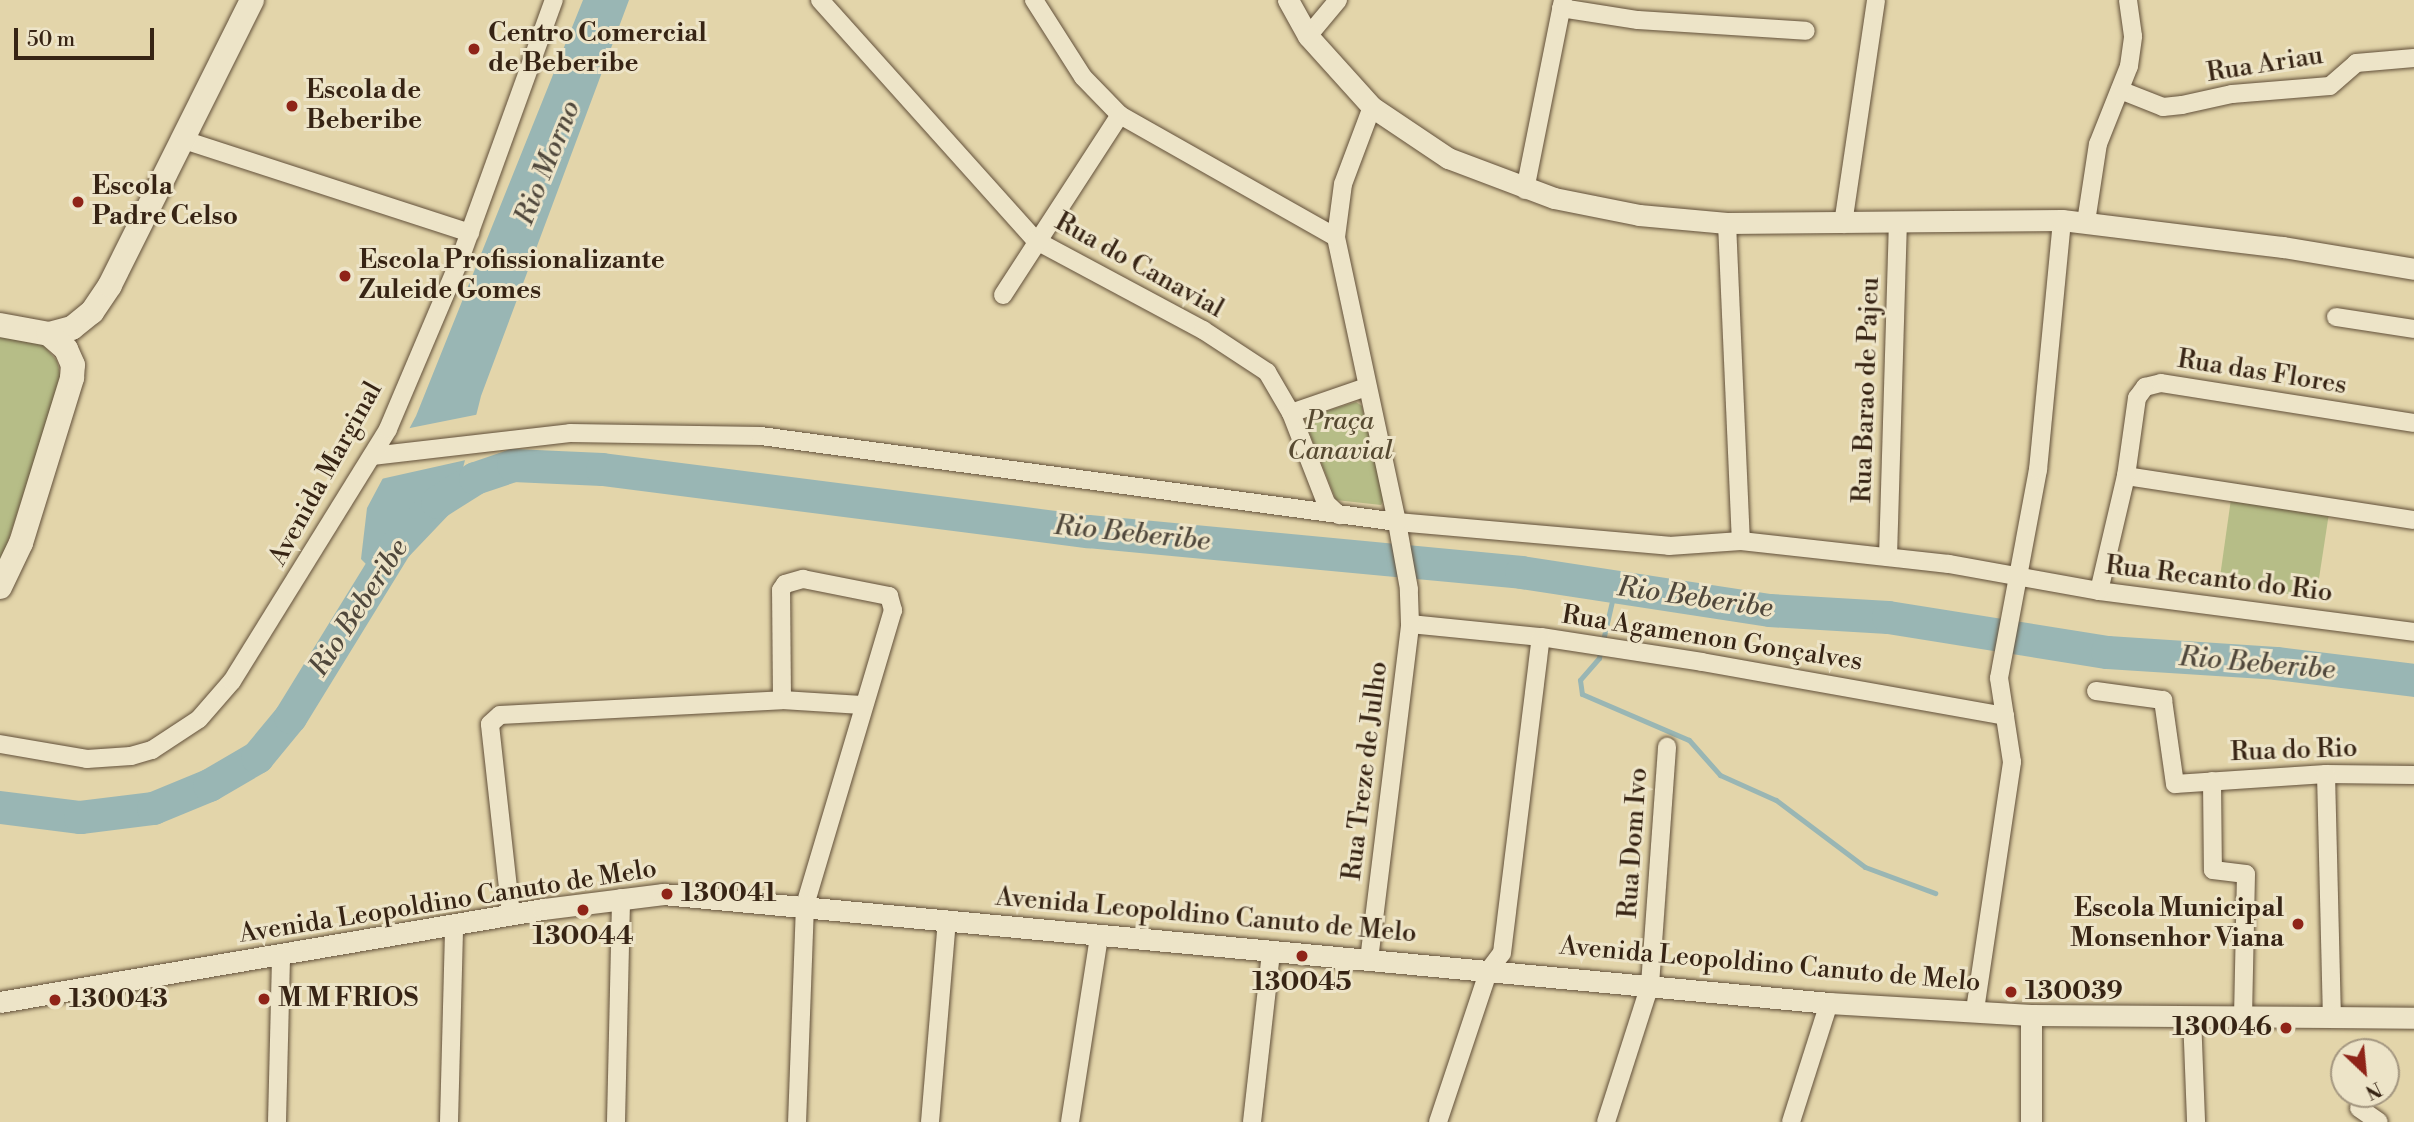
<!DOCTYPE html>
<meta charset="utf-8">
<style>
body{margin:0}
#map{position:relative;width:2414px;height:1122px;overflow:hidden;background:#e3d5aa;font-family:"Libre Bodoni",serif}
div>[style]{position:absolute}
.green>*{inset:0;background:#b6bd87}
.water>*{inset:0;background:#99b6b4}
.pier>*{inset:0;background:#e3d5aa}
.stream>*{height:5px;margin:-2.5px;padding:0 2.5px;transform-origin:2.5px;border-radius:2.5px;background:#99b6b4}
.river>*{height:33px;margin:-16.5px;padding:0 16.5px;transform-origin:16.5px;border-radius:16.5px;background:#99b6b4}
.roads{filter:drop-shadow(0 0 2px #62503a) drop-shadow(0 0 2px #62503a)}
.minor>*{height:18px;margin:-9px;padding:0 9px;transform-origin:9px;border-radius:9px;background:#ede4c8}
.tertiary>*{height:21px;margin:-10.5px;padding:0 10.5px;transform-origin:10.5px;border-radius:10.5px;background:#ede4c8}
.secondary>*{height:24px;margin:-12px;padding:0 12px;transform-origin:12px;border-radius:12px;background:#ede4c8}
.dots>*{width:19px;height:19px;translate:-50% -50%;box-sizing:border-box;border:4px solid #ede4c8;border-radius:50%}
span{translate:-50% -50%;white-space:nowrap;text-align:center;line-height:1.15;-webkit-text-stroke:6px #ede4c8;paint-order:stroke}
.poi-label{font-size:26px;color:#372414;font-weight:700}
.left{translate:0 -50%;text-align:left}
.right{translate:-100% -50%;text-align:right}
.street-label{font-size:26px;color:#372414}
.park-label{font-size:26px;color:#574a31;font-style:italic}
.water-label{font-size:28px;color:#50483c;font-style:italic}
.north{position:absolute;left:2330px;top:1038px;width:70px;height:70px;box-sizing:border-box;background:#ede4c8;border:2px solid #a49780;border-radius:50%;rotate:154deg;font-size:19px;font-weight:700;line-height:28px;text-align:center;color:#372414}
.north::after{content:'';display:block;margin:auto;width:24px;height:32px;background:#8f2418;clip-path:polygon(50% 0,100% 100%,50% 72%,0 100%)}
.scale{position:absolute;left:14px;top:28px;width:140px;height:32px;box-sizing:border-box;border:4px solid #372414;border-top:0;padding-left:9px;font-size:21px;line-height:24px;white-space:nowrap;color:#372414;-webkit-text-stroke:5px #ede4c8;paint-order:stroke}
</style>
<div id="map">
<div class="green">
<div style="clip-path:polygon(0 332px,41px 342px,57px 361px,61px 378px,0 566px)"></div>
<div style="clip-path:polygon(1356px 402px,1362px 406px,1384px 500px,1381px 505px,1336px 500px,1305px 422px,1307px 417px)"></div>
<div style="clip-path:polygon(2231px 499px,2329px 513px,2316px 598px,2219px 584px)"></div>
</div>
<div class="water">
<div style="clip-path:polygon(583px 0,629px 0,481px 396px,462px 472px,423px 496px,368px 566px,361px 559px,367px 508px,416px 416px)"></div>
</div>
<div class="pier">
<div style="clip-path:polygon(480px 414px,466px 460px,381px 479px,405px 429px)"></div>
</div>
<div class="stream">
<div style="left:1615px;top:588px;width:72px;rotate:102.9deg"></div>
<div style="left:1599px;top:658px;width:29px;rotate:131deg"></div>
<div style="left:1580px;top:680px;width:14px;rotate:82deg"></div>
<div style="left:1582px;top:694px;width:116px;rotate:23.3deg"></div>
<div style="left:1689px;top:740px;width:47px;rotate:48.5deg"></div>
<div style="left:1720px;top:775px;width:61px;rotate:24.1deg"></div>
<div style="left:1776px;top:800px;width:111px;rotate:37deg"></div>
<div style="left:1865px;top:867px;width:75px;rotate:20.4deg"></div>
</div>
<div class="river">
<div style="left:0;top:807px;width:81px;rotate:7.1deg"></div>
<div style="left:80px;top:817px;width:74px;rotate:-7deg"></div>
<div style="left:153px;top:808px;width:61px;rotate:-22.3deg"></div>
<div style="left:209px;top:785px;width:56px;rotate:-30.3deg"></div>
<div style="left:257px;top:757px;width:52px;rotate:-50.5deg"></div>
<div style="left:290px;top:717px;width:202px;rotate:-58.4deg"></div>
<div style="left:396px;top:545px;width:59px;rotate:-46.4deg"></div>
<div style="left:437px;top:502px;width:45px;rotate:-32.3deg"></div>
<div style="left:475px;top:478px;width:40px;rotate:-18.9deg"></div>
<div style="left:513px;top:465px;width:89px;rotate:2.6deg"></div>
<div style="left:602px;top:469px;width:490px;rotate:7.3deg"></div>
<div style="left:1088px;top:531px;width:435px;rotate:5.4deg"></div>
<div style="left:1521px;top:572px;width:251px;rotate:8.7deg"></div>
<div style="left:1769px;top:610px;width:119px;rotate:3.4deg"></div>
<div style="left:1888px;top:617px;width:222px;rotate:9.1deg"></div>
<div style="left:2107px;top:652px;width:169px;rotate:3.7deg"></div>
<div style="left:2276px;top:663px;width:139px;rotate:7deg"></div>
</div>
<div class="roads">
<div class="minor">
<div style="left:820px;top:0;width:322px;rotate:48.1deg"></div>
<div style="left:1035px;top:240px;width:191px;rotate:28.2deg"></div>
<div style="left:1203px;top:330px;width:77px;rotate:33.3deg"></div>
<div style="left:1267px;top:372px;width:48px;rotate:59.7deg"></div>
<div style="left:1291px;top:413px;width:97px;rotate:68.7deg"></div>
<div style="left:1326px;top:503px;width:18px;rotate:43deg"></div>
<div style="left:1034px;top:0;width:91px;rotate:57.5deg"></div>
<div style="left:1083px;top:77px;width:53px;rotate:45.8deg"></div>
<div style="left:1120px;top:115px;width:248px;rotate:29.5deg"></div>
<div style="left:1561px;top:8px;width:78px;rotate:8.9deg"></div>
<div style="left:1638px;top:20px;width:168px;rotate:3.7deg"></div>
<div style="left:1308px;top:36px;width:47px;rotate:-50.2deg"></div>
<div style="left:2120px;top:90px;width:46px;rotate:21.6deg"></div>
<div style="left:2163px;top:107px;width:19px;rotate:-6deg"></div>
<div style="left:2182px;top:105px;width:51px;rotate:-12.4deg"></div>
<div style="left:2232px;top:94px;width:98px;rotate:-4.7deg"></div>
<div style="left:2330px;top:86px;width:35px;rotate:-41deg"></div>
<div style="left:2356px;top:63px;width:58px;rotate:-4.9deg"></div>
<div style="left:181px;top:139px;width:304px;rotate:18deg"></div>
<div style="left:1525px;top:190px;width:194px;rotate:-78.7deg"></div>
<div style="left:2086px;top:222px;width:79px;rotate:-81.3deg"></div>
<div style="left:2098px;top:144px;width:84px;rotate:-68.3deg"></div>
<div style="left:2129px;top:66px;width:30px;rotate:-82deg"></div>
<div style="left:2133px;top:36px;width:36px;rotate:-98deg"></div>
<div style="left:1727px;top:223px;width:318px;rotate:87.5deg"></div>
<div style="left:1843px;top:224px;width:226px;rotate:-81.6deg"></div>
<div style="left:1003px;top:295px;width:215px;rotate:-57deg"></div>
<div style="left:2336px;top:317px;width:79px;rotate:8.7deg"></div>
<div style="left:1291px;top:413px;width:79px;rotate:-19.1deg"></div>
<div style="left:372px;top:456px;width:199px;rotate:-6.6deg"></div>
<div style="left:570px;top:433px;width:191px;rotate:0.9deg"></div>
<div style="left:761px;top:436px;width:642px;rotate:7.7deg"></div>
<div style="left:1397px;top:522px;width:273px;rotate:5deg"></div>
<div style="left:1669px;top:546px;width:72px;rotate:-4deg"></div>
<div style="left:1741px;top:541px;width:209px;rotate:6.3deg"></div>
<div style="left:1949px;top:564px;width:152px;rotate:10.2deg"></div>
<div style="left:2099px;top:591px;width:318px;rotate:7.4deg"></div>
<div style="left:2126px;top:476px;width:291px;rotate:8.7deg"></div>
<div style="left:1888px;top:557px;width:332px;rotate:-88.3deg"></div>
<div style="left:2099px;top:591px;width:118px;rotate:-76.8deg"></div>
<div style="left:2126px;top:476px;width:79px;rotate:-82deg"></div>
<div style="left:2137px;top:398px;width:14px;rotate:-54deg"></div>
<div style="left:2145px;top:387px;width:16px;rotate:-14deg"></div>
<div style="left:2161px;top:383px;width:256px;rotate:9deg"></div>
<div style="left:1410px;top:624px;width:132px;rotate:5.7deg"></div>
<div style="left:1541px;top:637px;width:163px;rotate:8.8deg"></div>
<div style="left:1702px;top:662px;width:308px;rotate:10.1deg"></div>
<div style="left:2096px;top:691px;width:68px;rotate:7.7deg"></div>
<div style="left:2163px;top:700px;width:85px;rotate:81.9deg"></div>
<div style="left:2175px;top:784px;width:151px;rotate:-3.8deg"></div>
<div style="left:2326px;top:774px;width:88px;rotate:0.7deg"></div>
<div style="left:782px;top:700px;width:110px;rotate:-90.5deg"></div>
<div style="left:781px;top:590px;width:7px;rotate:-56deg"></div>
<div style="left:785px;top:584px;width:19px;rotate:-16deg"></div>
<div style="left:803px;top:579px;width:88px;rotate:11.2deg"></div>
<div style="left:889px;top:596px;width:15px;rotate:74deg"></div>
<div style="left:893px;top:610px;width:308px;rotate:106.6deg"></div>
<div style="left:805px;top:905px;width:217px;rotate:92.1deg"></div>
<div style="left:0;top:744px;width:88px;rotate:9.8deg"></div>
<div style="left:87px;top:759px;width:44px;rotate:-3.9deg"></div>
<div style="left:131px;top:756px;width:22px;rotate:-16deg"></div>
<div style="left:152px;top:750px;width:56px;rotate:-33.4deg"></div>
<div style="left:199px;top:719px;width:50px;rotate:-49deg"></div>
<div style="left:232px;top:681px;width:296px;rotate:-58.2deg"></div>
<div style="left:388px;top:429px;width:181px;rotate:-67deg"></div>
<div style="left:459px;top:262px;width:279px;rotate:-70.1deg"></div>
<div style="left:2326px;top:774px;width:242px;rotate:88.6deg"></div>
<div style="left:2212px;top:781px;width:89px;rotate:89.4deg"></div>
<div style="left:2213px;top:870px;width:33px;rotate:7deg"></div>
<div style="left:2246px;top:874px;width:144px;rotate:91.2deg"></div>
<div style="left:511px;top:915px;width:192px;rotate:-96.3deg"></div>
<div style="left:490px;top:724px;width:13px;rotate:-42deg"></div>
<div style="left:500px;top:715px;width:282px;rotate:-3deg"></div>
<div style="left:782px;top:700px;width:80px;rotate:3.6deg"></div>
<div style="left:1369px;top:960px;width:338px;rotate:-83deg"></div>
<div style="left:1410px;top:624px;width:35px;rotate:-92deg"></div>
<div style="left:1409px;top:589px;width:68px;rotate:-100.2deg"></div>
<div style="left:1397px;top:522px;width:291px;rotate:-102.1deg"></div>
<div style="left:1336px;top:237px;width:53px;rotate:-82.5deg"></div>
<div style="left:1343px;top:184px;width:82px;rotate:-69.4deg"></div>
<div style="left:1975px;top:1010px;width:251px;rotate:-81.5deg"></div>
<div style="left:2012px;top:762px;width:85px;rotate:-98.8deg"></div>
<div style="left:1999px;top:678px;width:212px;rotate:-79.4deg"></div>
<div style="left:2038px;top:470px;width:251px;rotate:-84.5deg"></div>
<div style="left:2192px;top:1016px;width:106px;rotate:87.8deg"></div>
<div style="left:2359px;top:1108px;width:24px;rotate:35deg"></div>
<div style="left:277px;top:1122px;width:166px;rotate:-88.6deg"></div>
<div style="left:449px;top:1122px;width:196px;rotate:-88.5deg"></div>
<div style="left:616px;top:1122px;width:224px;rotate:-88.7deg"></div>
<div style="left:930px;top:1122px;width:203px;rotate:-85.2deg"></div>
<div style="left:1070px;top:1122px;width:188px;rotate:-81.1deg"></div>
<div style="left:1252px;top:1122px;width:171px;rotate:-83.6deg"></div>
<div style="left:1438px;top:1122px;width:160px;rotate:-71.5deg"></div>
<div style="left:1489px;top:970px;width:21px;rotate:-53deg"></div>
<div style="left:1502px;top:953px;width:318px;rotate:-83deg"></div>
<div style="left:1606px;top:1122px;width:144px;rotate:-72.2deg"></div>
<div style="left:1650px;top:985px;width:239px;rotate:-85.9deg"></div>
<div style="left:1791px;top:1122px;width:125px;rotate:-72.3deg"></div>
</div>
<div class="tertiary">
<div style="left:1288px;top:0;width:41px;rotate:60.9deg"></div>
<div style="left:1308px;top:36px;width:96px;rotate:48deg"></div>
<div style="left:1372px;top:107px;width:92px;rotate:33.9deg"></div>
<div style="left:1448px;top:158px;width:113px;rotate:20.7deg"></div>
<div style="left:1554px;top:198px;width:87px;rotate:11.3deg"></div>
<div style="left:1639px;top:215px;width:88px;rotate:5.2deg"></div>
<div style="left:1727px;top:223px;width:335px;rotate:-0.5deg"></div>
<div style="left:2062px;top:220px;width:223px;rotate:7deg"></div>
<div style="left:2283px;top:247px;width:133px;rotate:9.5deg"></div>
<div style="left:0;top:1002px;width:551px;rotate:-9.72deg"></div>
<div style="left:543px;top:909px;width:121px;rotate:-7.1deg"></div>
<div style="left:663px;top:894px;width:1171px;rotate:5.34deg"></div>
<div style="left:1829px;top:1003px;width:202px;rotate:3.4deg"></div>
<div style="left:2031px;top:1015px;width:383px;rotate:0.4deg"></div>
<div style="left:2031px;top:1122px;width:107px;rotate:-90deg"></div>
</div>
<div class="secondary">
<div style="left:0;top:325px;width:50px;rotate:10.4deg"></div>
<div style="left:49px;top:334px;width:24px;rotate:-15deg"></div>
<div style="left:72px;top:328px;width:26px;rotate:-39deg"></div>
<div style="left:92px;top:312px;width:32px;rotate:-56deg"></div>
<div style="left:110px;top:285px;width:318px;rotate:-63.5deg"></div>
<div style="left:0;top:587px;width:49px;rotate:-64.5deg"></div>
<div style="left:21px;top:543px;width:173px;rotate:-72.8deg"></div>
<div style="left:72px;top:378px;width:13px;rotate:-86deg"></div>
<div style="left:73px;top:365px;width:17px;rotate:-114deg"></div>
<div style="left:66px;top:349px;width:23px;rotate:-139deg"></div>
</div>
</div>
<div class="dots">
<div style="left:474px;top:49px;background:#8f2418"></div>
<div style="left:292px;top:106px;background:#8f2418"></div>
<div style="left:78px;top:202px;background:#8f2418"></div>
<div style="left:345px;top:276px;background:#8f2418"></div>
<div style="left:667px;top:894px;background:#8f2418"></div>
<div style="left:583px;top:910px;background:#8f2418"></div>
<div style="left:2298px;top:924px;background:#8f2418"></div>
<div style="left:1302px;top:956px;background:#8f2418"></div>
<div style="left:2011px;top:992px;background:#8f2418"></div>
<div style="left:264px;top:999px;background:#8f2418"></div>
<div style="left:55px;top:1000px;background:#8f2418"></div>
<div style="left:2286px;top:1028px;background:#8f2418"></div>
</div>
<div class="poi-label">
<span class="left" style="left:488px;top:49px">Centro Comercial<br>de Beberibe</span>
<span class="left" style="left:306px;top:106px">Escola de<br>Beberibe</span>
<span class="left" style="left:92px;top:202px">Escola<br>Padre Celso</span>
<span class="left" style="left:359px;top:276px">Escola Profissionalizante<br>Zuleide Gomes</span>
<span class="left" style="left:681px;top:894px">130041</span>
<span class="right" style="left:2284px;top:924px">Escola Municipal<br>Monsenhor Viana</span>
<span style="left:583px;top:937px">130044</span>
<span style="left:1302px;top:983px">130045</span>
<span class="left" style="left:2025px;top:992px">130039</span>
<span class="left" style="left:278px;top:999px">M M FRIOS</span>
<span class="left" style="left:69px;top:1000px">130043</span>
<span class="right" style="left:2272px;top:1028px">130046</span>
</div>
<div class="street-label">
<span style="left:2265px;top:65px;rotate:-9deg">Rua Ariau</span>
<span style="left:1139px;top:266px;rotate:29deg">Rua do Canavial</span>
<span style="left:2262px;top:373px;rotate:9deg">Rua das Flores</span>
<span style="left:1867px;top:390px;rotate:-88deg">Rua Barao de Pajeu</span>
<span style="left:326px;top:474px;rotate:-61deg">Avenida Marginal</span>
<span style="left:2219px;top:580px;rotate:7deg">Rua Recanto do Rio</span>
<span style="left:1712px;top:639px;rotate:9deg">Rua Agamenon Gonçalves</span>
<span style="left:2294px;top:751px;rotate:-2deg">Rua do Rio</span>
<span style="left:1366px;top:771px;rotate:-83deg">Rua Treze de Julho</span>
<span style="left:1634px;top:843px;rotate:-86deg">Rua Dom Ivo</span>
<span style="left:448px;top:902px;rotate:-9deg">Avenida Leopoldino Canuto de Melo</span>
<span style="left:1206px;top:916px;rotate:5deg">Avenida Leopoldino Canuto de Melo</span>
<span style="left:1770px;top:965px;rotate:5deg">Avenida Leopoldino Canuto de Melo</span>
</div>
<div class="park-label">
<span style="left:1340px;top:437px">Praça<br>Canavial</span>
</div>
<div class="water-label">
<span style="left:548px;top:163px;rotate:-68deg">Rio Morno</span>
<span style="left:1132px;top:534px;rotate:6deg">Rio Beberibe</span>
<span style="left:1695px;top:598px;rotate:8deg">Rio Beberibe</span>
<span style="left:359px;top:608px;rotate:-57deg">Rio Beberibe</span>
<span style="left:2257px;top:664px;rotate:5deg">Rio Beberibe</span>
</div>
<div class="north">N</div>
<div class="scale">50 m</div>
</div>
